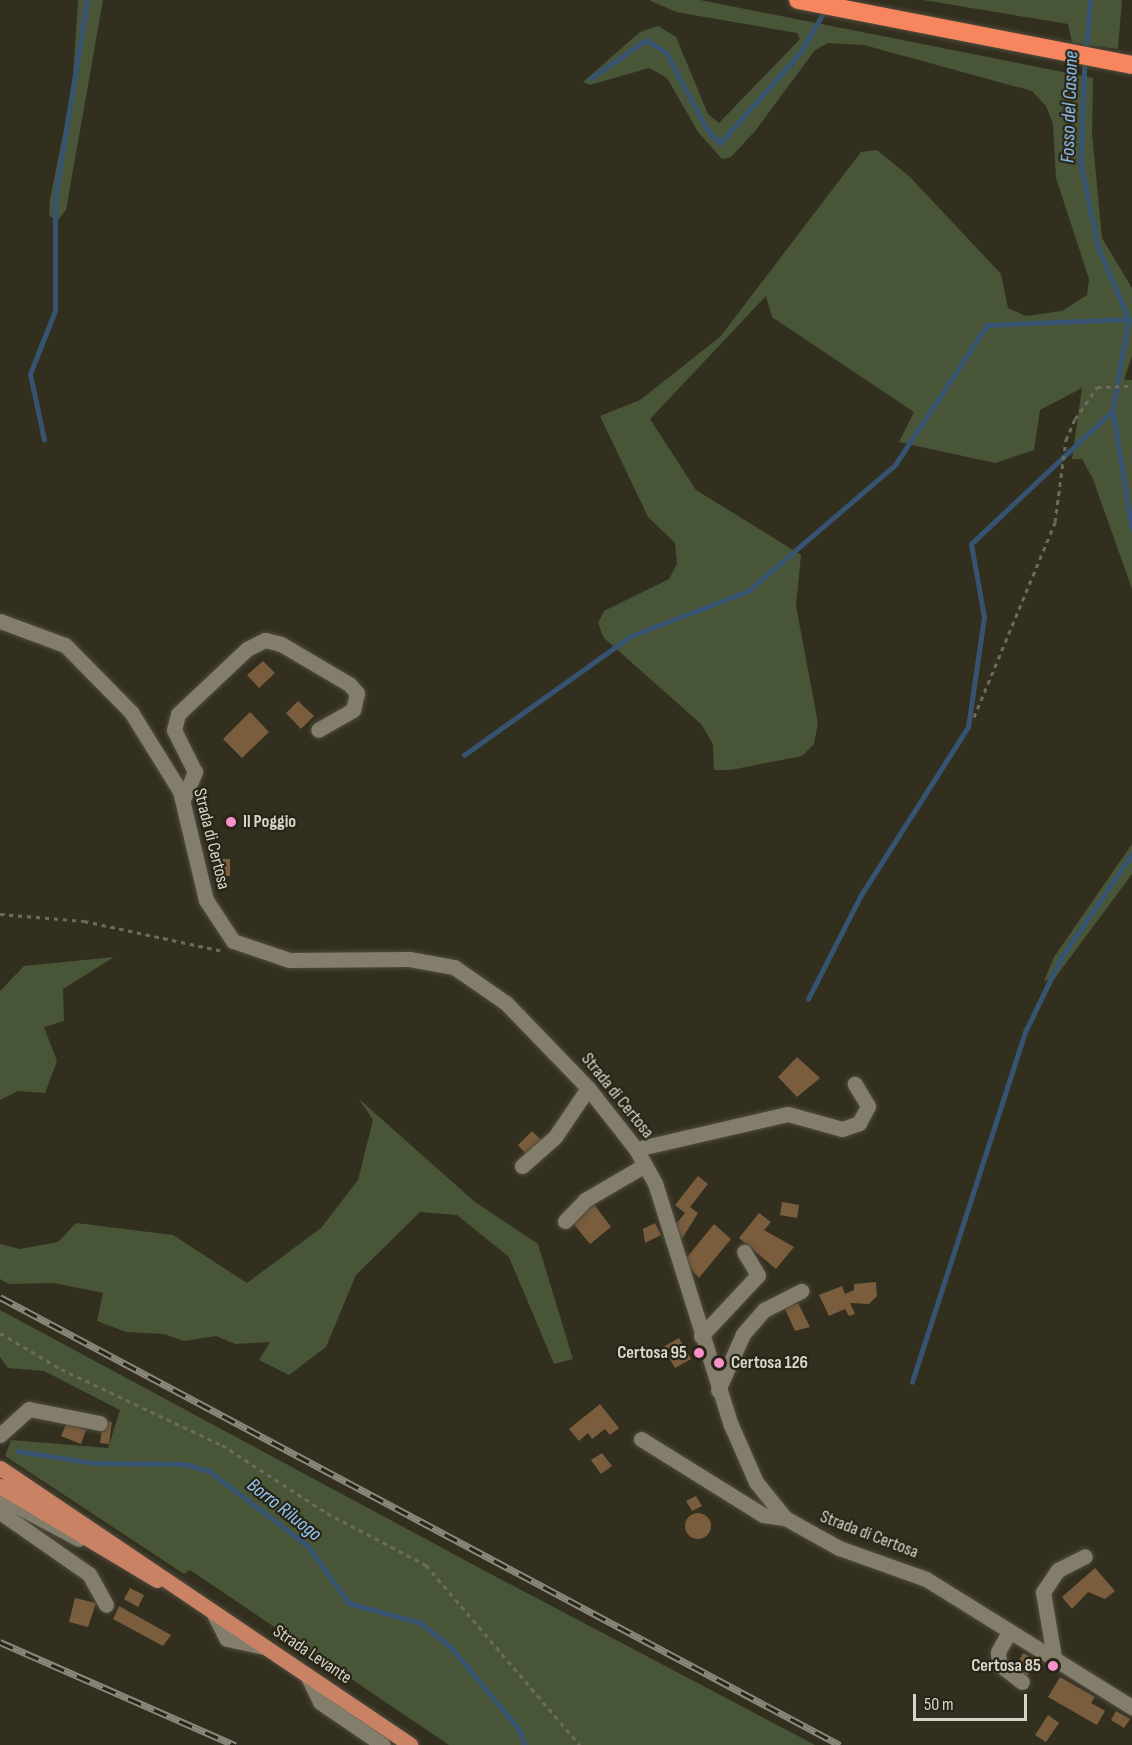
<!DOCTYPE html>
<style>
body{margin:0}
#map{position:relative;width:1132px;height:1745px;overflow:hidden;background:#332f1f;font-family:"Sofia Sans Condensed",sans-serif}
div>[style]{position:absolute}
.green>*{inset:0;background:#495537}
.stream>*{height:4.5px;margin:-2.25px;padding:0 2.25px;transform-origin:2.25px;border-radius:2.25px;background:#365471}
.building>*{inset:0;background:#7a5d3d}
.round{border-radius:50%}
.path>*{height:3px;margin-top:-1.5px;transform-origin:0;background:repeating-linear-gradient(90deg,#6e6a5d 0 4.5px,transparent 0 9px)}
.roads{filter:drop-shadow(0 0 2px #504c3e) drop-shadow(0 0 2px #504c3e)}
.minor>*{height:15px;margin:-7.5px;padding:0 7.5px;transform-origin:7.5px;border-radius:7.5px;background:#837e6c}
.major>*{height:15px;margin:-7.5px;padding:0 7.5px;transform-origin:7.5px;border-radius:7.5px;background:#c98264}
.highway>*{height:18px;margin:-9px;padding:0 9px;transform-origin:9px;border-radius:9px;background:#f7855e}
.rail>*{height:7px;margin-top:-3.5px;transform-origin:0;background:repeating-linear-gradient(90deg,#292516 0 14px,#8b887b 0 28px);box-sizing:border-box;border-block:2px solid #8b887b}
.dots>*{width:16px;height:16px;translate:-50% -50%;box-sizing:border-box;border:3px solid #292516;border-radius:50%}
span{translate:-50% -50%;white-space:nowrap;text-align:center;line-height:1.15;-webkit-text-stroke:4.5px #292516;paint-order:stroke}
.poi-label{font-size:18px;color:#d7d4ca;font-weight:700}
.left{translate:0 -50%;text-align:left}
.right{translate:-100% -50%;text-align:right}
.street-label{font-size:18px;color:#d7d4ca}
.water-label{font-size:20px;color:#94c8fa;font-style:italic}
.scale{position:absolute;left:913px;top:1694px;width:114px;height:27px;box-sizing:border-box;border:3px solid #d7d4ca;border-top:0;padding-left:8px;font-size:18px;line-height:21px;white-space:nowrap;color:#d7d4ca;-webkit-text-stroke:4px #292516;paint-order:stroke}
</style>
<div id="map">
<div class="green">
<div style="clip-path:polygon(78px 0,103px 0,66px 210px,58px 220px,49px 216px,50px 199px,72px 90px)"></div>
<div style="clip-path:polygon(649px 0,700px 0,1093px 78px,1092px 133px,1102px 238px,1132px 288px,1132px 356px,1124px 380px,1132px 380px,1132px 589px,1093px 479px,1082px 459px,1072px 459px,1082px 388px,1040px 410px,1034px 450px,995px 463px,899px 442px,914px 412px,772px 317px,766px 296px,650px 419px,696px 490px,801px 555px,796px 606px,818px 723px,814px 744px,802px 756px,730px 770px,714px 770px,713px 744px,701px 724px,604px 638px,598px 623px,604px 611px,669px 579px,677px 564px,675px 543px,648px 517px,600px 416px,640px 400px,720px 337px,861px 152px,877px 150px,910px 177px,1001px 274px,1008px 308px,1026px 316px,1062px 311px,1087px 295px,1089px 279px,1056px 178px,1053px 124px,1046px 106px,1032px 91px,864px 45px,828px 43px,815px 50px,756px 130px,731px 157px,722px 159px,698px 132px,667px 78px,649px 68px,590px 85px,583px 82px,640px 32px,658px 26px,676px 37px,708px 114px,719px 123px,800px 39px,797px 33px,676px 12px)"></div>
<div style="clip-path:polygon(923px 0,1122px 0,1118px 49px,1072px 43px,1068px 24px)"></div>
<div style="clip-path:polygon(1132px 844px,1132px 874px,1055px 978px,1044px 981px,1054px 957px)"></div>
<div style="clip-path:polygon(114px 957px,63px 989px,64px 1021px,44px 1027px,57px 1061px,45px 1093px,18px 1091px,0 1100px,0 991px,24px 966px)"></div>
<div style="clip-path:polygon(359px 1099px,475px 1202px,538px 1244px,573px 1359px,554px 1364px,509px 1257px,457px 1215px,420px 1212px,356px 1275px,326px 1347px,289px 1375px,259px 1360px,270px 1342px,235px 1344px,216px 1336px,184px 1341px,164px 1334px,126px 1332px,97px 1321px,103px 1293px,54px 1283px,9px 1284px,0 1279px,0 1244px,20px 1249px,58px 1242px,76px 1223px,173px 1235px,247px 1283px,321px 1228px,358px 1180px,373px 1120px)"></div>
<div style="clip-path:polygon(0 1310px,487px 1572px,815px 1745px,449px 1745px,190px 1570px,184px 1574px,5px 1456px,11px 1440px,108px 1448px,120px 1410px,44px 1371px,8px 1368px,0 1357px)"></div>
</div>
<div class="stream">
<div style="left:1086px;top:52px;width:52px;rotate:-85.6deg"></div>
<div style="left:1085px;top:60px;width:103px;rotate:92.2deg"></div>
<div style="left:1081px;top:163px;width:85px;rotate:78.4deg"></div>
<div style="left:1098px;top:246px;width:79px;rotate:67deg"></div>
<div style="left:1129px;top:319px;width:92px;rotate:100deg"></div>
<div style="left:1113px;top:410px;width:121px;rotate:80.9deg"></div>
<div style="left:591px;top:78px;width:67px;rotate:-34.6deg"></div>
<div style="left:646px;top:40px;width:23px;rotate:31deg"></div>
<div style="left:666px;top:52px;width:87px;rotate:62deg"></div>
<div style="left:707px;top:129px;width:19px;rotate:47deg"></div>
<div style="left:720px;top:143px;width:120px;rotate:-48.4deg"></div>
<div style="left:800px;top:53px;width:50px;rotate:-59.8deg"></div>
<div style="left:44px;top:440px;width:67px;rotate:-102deg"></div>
<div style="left:30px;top:374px;width:68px;rotate:-68.4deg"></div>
<div style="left:55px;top:311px;width:113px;rotate:-90deg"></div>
<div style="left:55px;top:198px;width:201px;rotate:-80.8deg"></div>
<div style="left:464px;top:755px;width:205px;rotate:-35.5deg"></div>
<div style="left:631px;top:636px;width:125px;rotate:-21deg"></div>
<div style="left:748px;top:591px;width:194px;rotate:-40.6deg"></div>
<div style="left:895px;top:465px;width:168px;rotate:-56.7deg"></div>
<div style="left:987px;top:325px;width:142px;rotate:-2.4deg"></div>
<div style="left:808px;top:999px;width:117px;rotate:-63deg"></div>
<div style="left:861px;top:895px;width:199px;rotate:-57.5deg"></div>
<div style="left:968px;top:727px;width:111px;rotate:-81.7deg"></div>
<div style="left:984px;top:617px;width:74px;rotate:-100.1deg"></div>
<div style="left:971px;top:544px;width:195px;rotate:-43.3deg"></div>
<div style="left:912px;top:1382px;width:370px;rotate:-72.1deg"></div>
<div style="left:1026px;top:1030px;width:80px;rotate:-64.1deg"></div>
<div style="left:1061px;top:958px;width:126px;rotate:-55.7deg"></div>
<div style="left:18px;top:1451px;width:77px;rotate:9deg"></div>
<div style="left:94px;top:1463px;width:91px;rotate:0.6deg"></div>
<div style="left:185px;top:1464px;width:25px;rotate:16deg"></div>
<div style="left:209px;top:1471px;width:124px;rotate:37.1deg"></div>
<div style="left:308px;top:1546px;width:70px;rotate:54.3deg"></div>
<div style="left:349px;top:1603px;width:75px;rotate:15.5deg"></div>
<div style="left:421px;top:1623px;width:38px;rotate:39deg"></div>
<div style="left:451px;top:1647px;width:108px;rotate:50.3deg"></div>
<div style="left:520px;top:1730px;width:16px;rotate:72deg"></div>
</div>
<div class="building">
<div style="clip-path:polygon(263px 661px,275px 673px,259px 688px,247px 675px)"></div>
<div style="clip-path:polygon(298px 701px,314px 716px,301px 729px,286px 713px)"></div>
<div style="clip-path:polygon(250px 712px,269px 732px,242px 758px,223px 739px)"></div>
<div style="clip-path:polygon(214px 859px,230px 859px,230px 876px,215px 876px)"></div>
<div style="clip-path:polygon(797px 1057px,820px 1078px,797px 1097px,778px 1077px)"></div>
<div style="clip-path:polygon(532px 1131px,541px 1140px,526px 1154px,518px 1145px)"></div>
<div style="clip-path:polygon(698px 1176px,708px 1184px,690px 1207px,698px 1213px,680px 1242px,676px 1224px,685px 1213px,675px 1205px)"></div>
<div style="clip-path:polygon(782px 1202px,799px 1205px,797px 1218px,780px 1215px)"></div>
<div style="clip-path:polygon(593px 1203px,611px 1227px,590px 1244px,571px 1221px)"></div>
<div style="clip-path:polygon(759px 1213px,771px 1222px,764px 1230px,794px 1247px,776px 1269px,739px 1238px)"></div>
<div style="clip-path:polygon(655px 1223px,661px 1235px,645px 1243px,643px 1229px)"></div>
<div style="clip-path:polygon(714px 1224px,731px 1239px,699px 1278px,684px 1261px)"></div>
<div style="clip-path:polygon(876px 1282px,877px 1296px,869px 1304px,850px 1303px,855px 1314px,849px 1316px,845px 1309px,829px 1316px,819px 1295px,842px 1286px,845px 1294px,854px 1290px,854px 1284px)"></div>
<div style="clip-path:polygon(798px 1303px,810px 1327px,795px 1331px,785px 1309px)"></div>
<div style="clip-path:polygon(679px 1338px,691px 1359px,675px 1368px,663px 1347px)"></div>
<div style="clip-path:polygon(600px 1404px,619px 1428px,610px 1435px,605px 1429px,592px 1439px,588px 1433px,579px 1441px,569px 1429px)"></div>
<div style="clip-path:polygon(103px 1421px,112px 1422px,109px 1444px,100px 1443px)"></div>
<div style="clip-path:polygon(67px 1422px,86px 1430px,81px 1444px,61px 1436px)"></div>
<div style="clip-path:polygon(602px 1453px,612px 1466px,601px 1474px,591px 1460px)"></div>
<div style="clip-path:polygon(696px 1496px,702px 1506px,692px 1511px,686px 1501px)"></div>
<div class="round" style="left:685px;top:1513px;width:26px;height:26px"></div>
<div style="clip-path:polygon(1095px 1568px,1115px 1591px,1105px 1599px,1088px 1592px,1072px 1609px,1062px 1597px)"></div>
<div style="clip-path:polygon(130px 1588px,144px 1595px,138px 1607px,124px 1599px)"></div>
<div style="clip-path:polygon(75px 1598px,96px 1603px,88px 1627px,69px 1622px)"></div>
<div style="clip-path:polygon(119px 1606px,171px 1635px,163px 1646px,113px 1619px)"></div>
<div style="clip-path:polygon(1023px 1653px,1036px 1660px,1026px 1679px,1013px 1672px)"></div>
<div style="clip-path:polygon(1060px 1677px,1095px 1697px,1091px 1703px,1105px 1711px,1097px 1725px,1048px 1697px)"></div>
<div style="clip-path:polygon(1116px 1711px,1130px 1719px,1124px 1728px,1111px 1720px)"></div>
<div style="clip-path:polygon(1048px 1715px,1059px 1723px,1046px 1742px,1035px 1735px)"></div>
</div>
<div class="path">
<div style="left:974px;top:717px;width:211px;rotate:-67.4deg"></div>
<div style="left:1055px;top:522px;width:83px;rotate:-82.4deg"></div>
<div style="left:1066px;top:440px;width:23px;rotate:-67deg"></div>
<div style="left:1075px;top:419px;width:39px;rotate:-55deg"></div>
<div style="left:1097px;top:387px;width:35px;rotate:-2deg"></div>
<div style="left:0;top:914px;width:84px;rotate:4.8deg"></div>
<div style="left:84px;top:921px;width:142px;rotate:12.2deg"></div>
<div style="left:0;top:1333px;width:71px;rotate:30.5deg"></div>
<div style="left:61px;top:1369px;width:178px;rotate:25.3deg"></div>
<div style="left:222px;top:1445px;width:125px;rotate:32.9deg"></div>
<div style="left:327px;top:1513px;width:112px;rotate:27.7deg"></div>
<div style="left:426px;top:1565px;width:237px;rotate:49.5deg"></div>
</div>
<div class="roads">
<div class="minor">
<div style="left:0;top:621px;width:69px;rotate:20.3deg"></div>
<div style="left:65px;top:645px;width:94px;rotate:45.4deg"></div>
<div style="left:131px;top:712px;width:93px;rotate:58.2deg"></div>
<div style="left:180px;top:791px;width:112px;rotate:76.6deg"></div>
<div style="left:206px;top:900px;width:49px;rotate:56.6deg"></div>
<div style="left:233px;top:941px;width:59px;rotate:18.7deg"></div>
<div style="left:289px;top:960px;width:120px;rotate:-0.5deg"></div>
<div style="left:409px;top:959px;width:46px;rotate:10.1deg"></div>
<div style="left:454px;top:967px;width:63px;rotate:34.7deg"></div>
<div style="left:506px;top:1003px;width:118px;rotate:46deg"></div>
<div style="left:588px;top:1088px;width:78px;rotate:51.8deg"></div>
<div style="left:636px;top:1149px;width:39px;rotate:61deg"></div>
<div style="left:655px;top:1183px;width:254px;rotate:72.6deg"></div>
<div style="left:731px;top:1425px;width:62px;rotate:66.3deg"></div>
<div style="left:756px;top:1482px;width:46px;rotate:51.1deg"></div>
<div style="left:785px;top:1518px;width:62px;rotate:29.1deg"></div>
<div style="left:839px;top:1548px;width:92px;rotate:19.6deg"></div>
<div style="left:926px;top:1579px;width:243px;rotate:31.9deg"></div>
<div style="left:183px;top:799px;width:30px;rotate:-66deg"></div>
<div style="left:195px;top:772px;width:47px;rotate:-116.6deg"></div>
<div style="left:174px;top:730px;width:16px;rotate:-76deg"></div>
<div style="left:178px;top:714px;width:95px;rotate:-43.3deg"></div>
<div style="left:247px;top:649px;width:20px;rotate:-27deg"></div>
<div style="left:265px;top:640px;width:16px;rotate:14deg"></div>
<div style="left:281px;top:644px;width:79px;rotate:30.5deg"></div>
<div style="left:349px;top:684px;width:12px;rotate:48deg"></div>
<div style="left:357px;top:693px;width:17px;rotate:103deg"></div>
<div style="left:353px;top:710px;width:40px;rotate:150.3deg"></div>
<div style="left:636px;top:1149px;width:156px;rotate:-13deg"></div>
<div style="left:788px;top:1114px;width:56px;rotate:15.5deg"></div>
<div style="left:842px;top:1129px;width:18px;rotate:-19deg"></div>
<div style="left:859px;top:1123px;width:19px;rotate:-62deg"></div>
<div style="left:868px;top:1106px;width:26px;rotate:-121deg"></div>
<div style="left:522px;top:1166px;width:44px;rotate:-41.3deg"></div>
<div style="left:555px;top:1137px;width:59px;rotate:-56deg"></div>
<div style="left:565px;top:1221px;width:29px;rotate:-46deg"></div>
<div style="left:585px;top:1200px;width:69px;rotate:-30.3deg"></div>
<div style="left:701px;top:1336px;width:83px;rotate:-46.9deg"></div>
<div style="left:758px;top:1275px;width:27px;rotate:-121deg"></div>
<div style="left:718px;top:1390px;width:61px;rotate:-65.9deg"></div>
<div style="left:743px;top:1334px;width:32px;rotate:-49deg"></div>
<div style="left:764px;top:1310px;width:42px;rotate:-27.2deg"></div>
<div style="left:0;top:1435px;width:39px;rotate:-42deg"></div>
<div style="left:29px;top:1409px;width:72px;rotate:11.2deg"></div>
<div style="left:641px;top:1439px;width:144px;rotate:31.9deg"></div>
<div style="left:763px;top:1515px;width:22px;rotate:8deg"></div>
<div style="left:0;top:1497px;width:89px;rotate:28deg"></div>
<div style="left:0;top:1512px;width:108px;rotate:34.9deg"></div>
<div style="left:89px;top:1574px;width:35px;rotate:61deg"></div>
<div style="left:213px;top:1612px;width:30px;rotate:63deg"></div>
<div style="left:227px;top:1639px;width:39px;rotate:12deg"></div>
<div style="left:1009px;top:1632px;width:23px;rotate:119deg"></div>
<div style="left:998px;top:1652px;width:12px;rotate:85deg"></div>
<div style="left:999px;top:1664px;width:29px;rotate:38deg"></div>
<div style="left:1054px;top:1657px;width:66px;rotate:-99.6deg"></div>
<div style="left:1043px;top:1592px;width:27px;rotate:-56deg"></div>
<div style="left:1058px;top:1570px;width:30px;rotate:-27deg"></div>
<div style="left:307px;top:1675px;width:30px;rotate:64deg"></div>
<div style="left:320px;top:1702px;width:76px;rotate:34.3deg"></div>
</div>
<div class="major">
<div style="left:0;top:1468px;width:495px;rotate:34deg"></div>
<div style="left:0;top:1486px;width:183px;rotate:30.9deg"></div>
</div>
<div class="highway">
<div style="left:798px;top:0;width:340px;rotate:11deg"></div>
</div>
</div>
<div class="rail">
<div style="left:0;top:1297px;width:952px;rotate:28.07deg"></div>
<div style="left:0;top:1642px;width:257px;rotate:23.7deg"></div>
</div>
<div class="dots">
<div style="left:231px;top:822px;background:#f890cb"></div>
<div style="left:699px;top:1353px;background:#f890cb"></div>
<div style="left:719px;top:1363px;background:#f890cb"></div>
<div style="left:1053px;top:1666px;background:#f890cb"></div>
</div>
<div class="poi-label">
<span class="left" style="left:243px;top:822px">Il Poggio</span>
<span class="right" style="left:687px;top:1353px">Certosa 95</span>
<span class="left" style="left:731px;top:1363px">Certosa 126</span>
<span class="right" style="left:1041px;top:1666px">Certosa 85</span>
</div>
<div class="street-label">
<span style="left:211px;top:839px;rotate:76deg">Strada di Certosa</span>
<span style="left:617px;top:1096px;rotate:51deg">Strada di Certosa</span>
<span style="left:869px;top:1535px;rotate:21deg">Strada di Certosa</span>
<span style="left:312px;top:1655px;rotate:34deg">Strada Levante</span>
</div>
<div class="water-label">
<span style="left:1070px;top:107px;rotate:-88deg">Fosso del Casone</span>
<span style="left:284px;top:1510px;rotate:38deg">Borro Riluogo</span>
</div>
<div class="scale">50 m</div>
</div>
